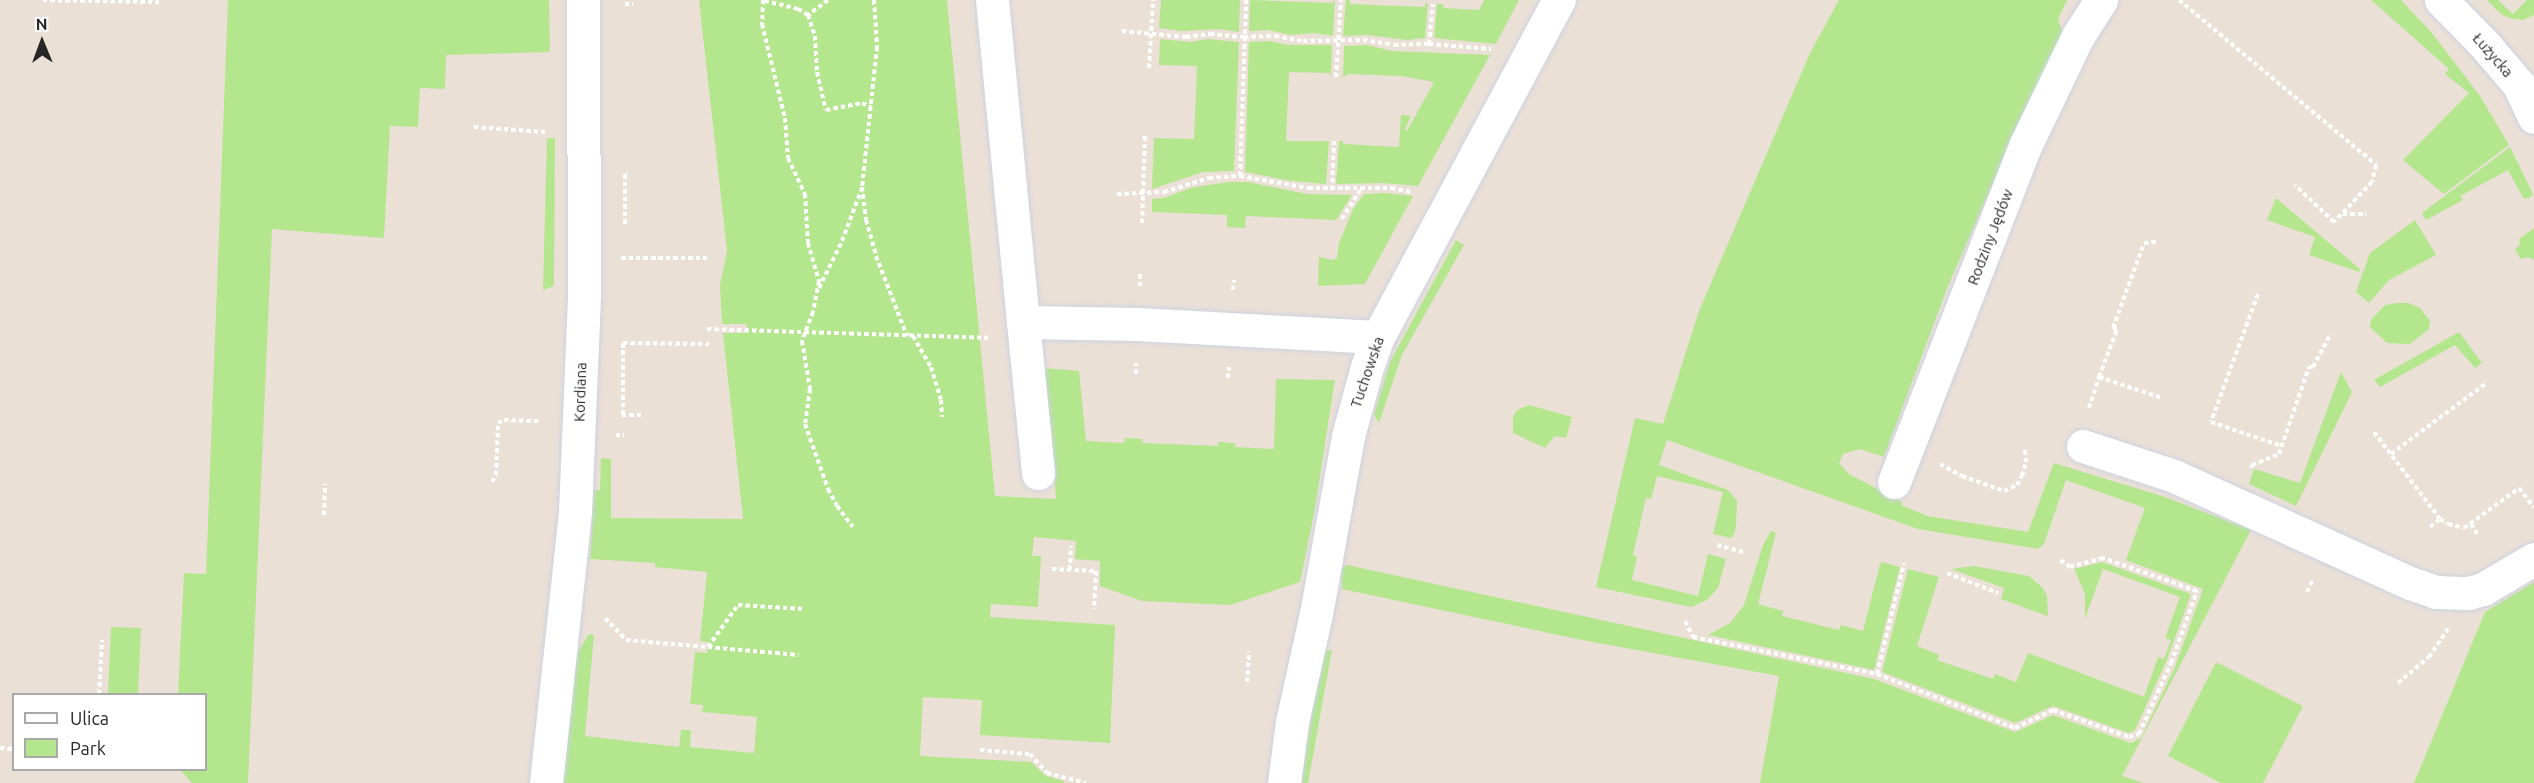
<!DOCTYPE html>
<meta charset="utf-8">
<style>
body{margin:0}
#map{position:relative;width:2534px;height:783px;overflow:hidden;background:#ebe0d6;font-family:Ubuntu,sans-serif}
div>[style]{position:absolute}
.green>*{inset:0;background:#b4e68e}
.path>*{height:4px;margin-top:-2px;transform-origin:0;background:repeating-linear-gradient(90deg,#fff 0 4.5px,transparent 0 7.5px)}
.roads{filter:drop-shadow(0 0 2px #ccd2e2) drop-shadow(0 0 2px #ccd2e2)}
.minor>*{height:33px;margin:-16.5px;padding:0 16.5px;transform-origin:16.5px;border-radius:16.5px;background:#fff}
span{translate:-50% -50%;white-space:nowrap;text-align:center;line-height:1.15;-webkit-text-stroke:4.5px #fff;paint-order:stroke}
.street-label{font-size:15px;color:#272727}
.legend{position:absolute;left:12px;top:693px;width:195px;height:78px;box-sizing:border-box;background:#fff;border:2px solid #a9a9a9;margin:0;padding:8px 10px;list-style:none;font-size:18px;color:#272727}
.legend li{display:flex;align-items:center;gap:12px;height:30px}
.legend b{width:30px;border:2px solid #a9a9a9}
.north{position:absolute;left:12px;top:12px;width:60px;height:60px;-webkit-text-stroke:4px #fff;paint-order:stroke;rotate:359deg;font-size:16px;font-weight:700;line-height:24px;text-align:center;color:#272727}
.north::after{content:'';display:block;margin:auto;width:21px;height:27px;background:#272727;clip-path:polygon(50% 0,100% 100%,50% 72%,0 100%)}
</style>
<div id="map">
<div class="green">
<div style="clip-path:polygon(228px 0,549px 0,550px 52px,446px 55px,445px 89px,420px 88px,418px 127px,390px 126px,384px 238px,272px 229px,248px 783px,192px 783px,180px 770px,206px 770px,206px 694px,178px 694px,184px 573px,206px 574px)"></div>
<div style="clip-path:polygon(699px 0,947px 0,995px 496px,1056px 499px,1044px 368px,1079px 371px,1086px 441px,1124px 443px,1125px 438px,1142px 439px,1143px 443px,1218px 446px,1218px 442px,1235px 443px,1235px 447px,1274px 449px,1276px 379px,1335px 380px,1314px 514px,1300px 582px,1230px 605px,1142px 601px,1100px 586px,1100px 561px,1075px 559px,1076px 541px,1034px 537px,1032px 556px,1041px 556px,1038px 607px,991px 604px,990px 617px,1115px 625px,1110px 743px,980px 735px,982px 700px,923px 697px,920px 756px,1031px 762px,1046px 776px,1064px 781px,1064px 783px,557px 783px,576px 655px,589px 634px,594px 635px,585px 736px,679px 747px,681px 730px,691px 730px,690px 747px,754px 753px,757px 717px,702px 712px,703px 705px,690px 704px,695px 652px,707px 653px,708px 642px,700px 641px,707px 572px,655px 567px,655px 563px,590px 559px,594px 490px,600px 490px,601px 458px,611px 459px,611px 518px,743px 519px,723px 333px,747px 333px,748px 329px,746px 324px,722px 324px,720px 285px,727px 251px)"></div>
<div style="clip-path:polygon(1161px 0,1240px 0,1239px 32px,1220px 29px,1182px 31px,1159px 28px)"></div>
<div style="clip-path:polygon(1250px 0,1332px 3px,1335px 0,1333px 36px,1314px 33px,1290px 35px,1269px 30px,1249px 31px)"></div>
<div style="clip-path:polygon(1346px 0,1350px 0,1350px 4px,1425px 7px,1425px 3px,1428px 4px,1425px 38px,1407px 40px,1368px 35px,1343px 36px)"></div>
<div style="clip-path:polygon(1484px 0,1519px 0,1496px 44px,1434px 38px,1437px 4px,1443px 4px,1444px 8px,1479px 10px)"></div>
<div style="clip-path:polygon(1839px 0,2067px 0,2058px 19px,2064px 36px,2028px 103px,1948px 286px,1884px 457px,1860px 449px,1843px 454px,1839px 463px,1849px 474px,1902px 502px,1901px 505px,1927px 516px,2028px 532px,2054px 463px,2165px 497px,2251px 530px,2122px 776px,2144px 783px,1760px 783px,1779px 676px,1582px 640px,1342px 589px,1341px 569px,1347px 565px,1874px 679px,2015px 732px,2053px 715px,2131px 743px,2141px 738px,2175px 667px,2203px 589px,2126px 560px,2145px 508px,2066px 480px,2044px 544px,2038px 549px,1918px 529px,1667px 440px,1659px 465px,1728px 490px,1737px 501px,1736px 528px,1732px 538px,1713px 534px,1723px 492px,1657px 476px,1651px 499px,1646px 498px,1633px 555px,1637px 557px,1632px 580px,1698px 596px,1708px 554px,1726px 559px,1718px 588px,1707px 600px,1691px 607px,1596px 587px,1635px 418px,1663px 424px,1699px 311px,1810px 53px)"></div>
<div style="clip-path:polygon(2371px 0,2401px 0,2432px 33px,2480px 96px,2509px 145px,2444px 194px,2403px 160px,2469px 93px,2445px 74px,2449px 69px)"></div>
<div style="clip-path:polygon(2487px 0,2498px 0,2513px 14px,2527px 0,2534px 0,2534px 15px,2523px 20px,2509px 18px,2501px 14px)"></div>
<div style="clip-path:polygon(1160px 39px,1191px 42px,1207px 39px,1239px 42px,1234px 171px,1203px 172px,1152px 189px,1154px 138px,1194px 139px,1197px 66px,1159px 65px)"></div>
<div style="clip-path:polygon(1270px 41px,1287px 45px,1332px 45px,1331px 76px,1329px 73px,1289px 72px,1286px 141px,1329px 141px,1326px 184px,1291px 181px,1245px 172px,1249px 42px)"></div>
<div style="clip-path:polygon(1367px 45px,1392px 51px,1490px 55px,1418px 186px,1383px 183px,1336px 184px,1339px 141px,1343px 141px,1343px 144px,1399px 147px,1401px 115px,1411px 116px,1405px 129px,1407px 131px,1434px 82px,1401px 76px,1348px 74px,1343px 77px,1344px 46px)"></div>
<div style="clip-path:polygon(547px 138px,555px 138px,554px 286px,543px 290px)"></div>
<div style="clip-path:polygon(2510px 147px,2533px 194px,2531px 197px,2525px 199px,2522px 196px,2508px 170px,2460px 196px,2463px 200px,2426px 220px,2422px 213px)"></div>
<div style="clip-path:polygon(1228px 182px,1248px 182px,1307px 194px,1352px 195px,1336px 220px,1246px 216px,1245px 228px,1227px 227px,1227px 215px,1152px 212px,1152px 199px,1164px 198px,1190px 188px)"></div>
<div style="clip-path:polygon(1384px 193px,1413px 196px,1365px 284px,1318px 286px,1319px 257px,1332px 260px,1337px 258px,1339px 243px,1353px 209px,1364px 194px)"></div>
<div style="clip-path:polygon(2276px 198px,2360px 269px,2359px 272px,2309px 255px,2315px 237px,2267px 220px)"></div>
<div style="clip-path:polygon(2415px 220px,2436px 255px,2389px 280px,2369px 303px,2356px 292px,2370px 253px)"></div>
<div style="clip-path:polygon(2534px 228px,2534px 260px,2528px 257px,2521px 259px,2515px 250px,2520px 244px,2519px 239px)"></div>
<div style="clip-path:polygon(1456px 240px,1464px 245px,1402px 355px,1379px 423px,1374px 415px,1390px 362px)"></div>
<div style="clip-path:polygon(2398px 303px,2409px 303px,2420px 308px,2430px 321px,2429px 329px,2410px 344px,2387px 343px,2370px 327px,2371px 320px,2385px 305px)"></div>
<div style="clip-path:polygon(2459px 332px,2482px 363px,2475px 368px,2455px 345px,2380px 387px,2374px 380px)"></div>
<div style="clip-path:polygon(2341px 372px,2352px 392px,2296px 506px,2249px 484px,2254px 469px,2300px 483px)"></div>
<div style="clip-path:polygon(1529px 405px,1572px 417px,1566px 438px,1555px 436px,1545px 448px,1513px 433px,1513px 417px,1517px 410px)"></div>
<div style="clip-path:polygon(1771px 531px,1776px 533px,1758px 604px,1783px 611px,1782px 616px,1839px 630px,1841px 625px,1863px 631px,1880px 564px,1882px 562px,1900px 567px,1874px 670px,1708px 635px,1730px 623px,1744px 605px,1763px 545px)"></div>
<div style="clip-path:polygon(2102px 562px,2191px 594px,2166px 662px,2135px 730px,2129px 733px,2053px 706px,2015px 723px,1882px 672px,1908px 569px,1939px 577px,1917px 646px,1939px 655px,1937px 660px,1993px 679px,1995px 674px,2016px 682px,2028px 653px,2144px 697px,2158px 657px,2164px 659px,2171px 640px,2165px 638px,2180px 597px,2103px 569px,2085px 619px,2085px 594px,2074px 569px)"></div>
<div style="clip-path:polygon(1974px 566px,2029px 576px,2043px 588px,2047px 596px,2048px 616px,2001px 599px,2004px 588px,1951px 569px)"></div>
<div style="clip-path:polygon(2534px 582px,2534px 783px,2414px 783px,2485px 612px)"></div>
<div style="clip-path:polygon(111px 627px,141px 628px,138px 694px,108px 694px)"></div>
<div style="clip-path:polygon(1324px 647px,1327px 651px,1332px 650px,1308px 783px,1300px 783px)"></div>
<div style="clip-path:polygon(2216px 662px,2303px 706px,2263px 783px,2221px 783px,2168px 756px)"></div>
</div>
<div class="path">
<div style="left:43px;top:0;width:116px;rotate:1deg"></div>
<div style="left:828px;top:0;width:25px;rotate:143deg"></div>
<div style="left:808px;top:15px;width:12px;rotate:-149deg"></div>
<div style="left:798px;top:9px;width:36px;rotate:-166deg"></div>
<div style="left:763px;top:0;width:24px;rotate:92deg"></div>
<div style="left:762px;top:24px;width:97px;rotate:76.3deg"></div>
<div style="left:785px;top:118px;width:40px;rotate:85.7deg"></div>
<div style="left:788px;top:158px;width:40px;rotate:65deg"></div>
<div style="left:805px;top:194px;width:49px;rotate:86.5deg"></div>
<div style="left:808px;top:243px;width:40px;rotate:74deg"></div>
<div style="left:819px;top:281px;width:32px;rotate:101deg"></div>
<div style="left:813px;top:312px;width:31px;rotate:111deg"></div>
<div style="left:802px;top:341px;width:49px;rotate:80.5deg"></div>
<div style="left:810px;top:389px;width:35px;rotate:98deg"></div>
<div style="left:805px;top:424px;width:69px;rotate:70.5deg"></div>
<div style="left:828px;top:489px;width:19px;rotate:62deg"></div>
<div style="left:837px;top:506px;width:26px;rotate:53deg"></div>
<div style="left:874px;top:0;width:47px;rotate:86.3deg"></div>
<div style="left:877px;top:47px;width:141px;rotate:96.1deg"></div>
<div style="left:862px;top:187px;width:33px;rotate:83deg"></div>
<div style="left:866px;top:220px;width:37px;rotate:74deg"></div>
<div style="left:876px;top:256px;width:86px;rotate:68.8deg"></div>
<div style="left:2179px;top:0;width:257px;rotate:39.9deg"></div>
<div style="left:2376px;top:165px;width:17px;rotate:103deg"></div>
<div style="left:2372px;top:182px;width:55px;rotate:133.5deg"></div>
<div style="left:2334px;top:222px;width:54px;rotate:-136.5deg"></div>
<div style="left:625px;top:4px;width:8px"></div>
<div style="left:808px;top:15px;width:22px;rotate:72deg"></div>
<div style="left:815px;top:36px;width:36px;rotate:87deg"></div>
<div style="left:817px;top:72px;width:39px;rotate:77deg"></div>
<div style="left:826px;top:110px;width:37px;rotate:-11deg"></div>
<div style="left:862px;top:103px;width:10px;rotate:24deg"></div>
<div style="left:1122px;top:31px;width:64px;rotate:5.4deg"></div>
<div style="left:1186px;top:37px;width:24px;rotate:-7deg"></div>
<div style="left:1210px;top:34px;width:34px;rotate:5deg"></div>
<div style="left:1244px;top:37px;width:31px;rotate:-2deg"></div>
<div style="left:1275px;top:36px;width:28px;rotate:10deg"></div>
<div style="left:1303px;top:41px;width:60px;rotate:-1deg"></div>
<div style="left:1363px;top:40px;width:31px;rotate:9deg"></div>
<div style="left:1394px;top:45px;width:35px;rotate:-2deg"></div>
<div style="left:1429px;top:44px;width:62px;rotate:4.6deg"></div>
<div style="left:1429px;top:44px;width:40px;rotate:-84.3deg"></div>
<div style="left:1149px;top:68px;width:68px;rotate:-86.6deg"></div>
<div style="left:1336px;top:77px;width:77px;rotate:-86.3deg"></div>
<div style="left:474px;top:127px;width:71px;rotate:4deg"></div>
<div style="left:1240px;top:176px;width:176px;rotate:-88deg"></div>
<div style="left:1332px;top:190px;width:49px;rotate:-87.7deg"></div>
<div style="left:1117px;top:194px;width:47px;rotate:-2.4deg"></div>
<div style="left:1164px;top:192px;width:47px;rotate:-17.3deg"></div>
<div style="left:1209px;top:178px;width:31px;rotate:-4deg"></div>
<div style="left:1240px;top:176px;width:69px;rotate:10deg"></div>
<div style="left:1308px;top:188px;width:83px"></div>
<div style="left:1391px;top:188px;width:21px;rotate:11deg"></div>
<div style="left:2343px;top:214px;width:23px"></div>
<div style="left:1342px;top:219px;width:34px;rotate:-58deg"></div>
<div style="left:1142px;top:223px;width:89px;rotate:-88.1deg"></div>
<div style="left:625px;top:224px;width:50px;rotate:-90deg"></div>
<div style="left:625px;top:174px;width:2px;rotate:27deg"></div>
<div style="left:621px;top:258px;width:86px"></div>
<div style="left:1140px;top:286px;width:12px;rotate:-90deg"></div>
<div style="left:819px;top:288px;width:52px;rotate:-63.9deg"></div>
<div style="left:842px;top:241px;width:57px;rotate:-69.3deg"></div>
<div style="left:1233px;top:290px;width:10px;rotate:-84deg"></div>
<div style="left:2258px;top:294px;width:136px;rotate:110.2deg"></div>
<div style="left:2211px;top:422px;width:75px;rotate:18.7deg"></div>
<div style="left:707px;top:329px;width:281px;rotate:1.8deg"></div>
<div style="left:913px;top:336px;width:36px;rotate:60deg"></div>
<div style="left:931px;top:367px;width:34px;rotate:73deg"></div>
<div style="left:941px;top:400px;width:17px;rotate:87deg"></div>
<div style="left:1136px;top:374px;width:11px;rotate:-90deg"></div>
<div style="left:2099px;top:377px;width:51px;rotate:-69.4deg"></div>
<div style="left:2117px;top:329px;width:4px;rotate:-166deg"></div>
<div style="left:2113px;top:328px;width:90px;rotate:-70deg"></div>
<div style="left:2144px;top:243px;width:12px;rotate:-5deg"></div>
<div style="left:1228px;top:378px;width:11px;rotate:-85deg"></div>
<div style="left:2089px;top:408px;width:33px;rotate:-72deg"></div>
<div style="left:2099px;top:377px;width:66px;rotate:18.4deg"></div>
<div style="left:622px;top:415px;width:22px"></div>
<div style="left:623px;top:415px;width:72px;rotate:-90deg"></div>
<div style="left:623px;top:343px;width:86px;rotate:0.7deg"></div>
<div style="left:2374px;top:432px;width:109px;rotate:52.8deg"></div>
<div style="left:2440px;top:519px;width:9px;rotate:32deg"></div>
<div style="left:2448px;top:524px;width:16px;rotate:14deg"></div>
<div style="left:2464px;top:528px;width:68px;rotate:-36deg"></div>
<div style="left:2519px;top:488px;width:24px;rotate:52deg"></div>
<div style="left:616px;top:435px;width:8px"></div>
<div style="left:2391px;top:454px;width:117px;rotate:-36.7deg"></div>
<div style="left:1940px;top:464px;width:25px;rotate:29deg"></div>
<div style="left:1962px;top:476px;width:45px;rotate:19.7deg"></div>
<div style="left:2004px;top:491px;width:14px;rotate:-25deg"></div>
<div style="left:2017px;top:485px;width:10px;rotate:-61deg"></div>
<div style="left:2022px;top:476px;width:15px;rotate:-74deg"></div>
<div style="left:2026px;top:462px;width:12px;rotate:-95deg"></div>
<div style="left:2251px;top:468px;width:3px;rotate:-72deg"></div>
<div style="left:2252px;top:465px;width:29px;rotate:-22deg"></div>
<div style="left:2279px;top:454px;width:92px;rotate:-71deg"></div>
<div style="left:2309px;top:367px;width:4px"></div>
<div style="left:2313px;top:367px;width:38px;rotate:-62deg"></div>
<div style="left:492px;top:482px;width:8px;rotate:-60deg"></div>
<div style="left:496px;top:475px;width:52px;rotate:-87.8deg"></div>
<div style="left:498px;top:423px;width:7px;rotate:-27deg"></div>
<div style="left:504px;top:420px;width:37px;rotate:2deg"></div>
<div style="left:324px;top:515px;width:31px;rotate:-88deg"></div>
<div style="left:2471px;top:524px;width:13px;rotate:58deg"></div>
<div style="left:2430px;top:527px;width:13px;rotate:-39deg"></div>
<div style="left:1717px;top:545px;width:28px;rotate:15deg"></div>
<div style="left:1052px;top:569px;width:44px;rotate:2.6deg"></div>
<div style="left:1096px;top:571px;width:38px;rotate:93deg"></div>
<div style="left:1070px;top:570px;width:24px;rotate:-88deg"></div>
<div style="left:1947px;top:573px;width:55px;rotate:21.4deg"></div>
<div style="left:2307px;top:592px;width:14px;rotate:-65deg"></div>
<div style="left:605px;top:618px;width:30px;rotate:46deg"></div>
<div style="left:626px;top:640px;width:82px;rotate:4.9deg"></div>
<div style="left:708px;top:647px;width:52px;rotate:-54.5deg"></div>
<div style="left:738px;top:605px;width:67px;rotate:3.4deg"></div>
<div style="left:1685px;top:621px;width:18px;rotate:63deg"></div>
<div style="left:1693px;top:637px;width:188px;rotate:11.4deg"></div>
<div style="left:1877px;top:674px;width:148px;rotate:21.4deg"></div>
<div style="left:2015px;top:728px;width:42px;rotate:-25.3deg"></div>
<div style="left:2053px;top:710px;width:81px;rotate:19.6deg"></div>
<div style="left:2129px;top:737px;width:10px;rotate:-17deg"></div>
<div style="left:2139px;top:734px;width:78px;rotate:-65.7deg"></div>
<div style="left:2171px;top:663px;width:77px;rotate:-70.1deg"></div>
<div style="left:2197px;top:591px;width:100px;rotate:-160.7deg"></div>
<div style="left:2103px;top:558px;width:34px;rotate:165deg"></div>
<div style="left:2070px;top:567px;width:14px;rotate:-144deg"></div>
<div style="left:708px;top:647px;width:91px;rotate:5deg"></div>
<div style="left:1877px;top:674px;width:114px;rotate:-76.3deg"></div>
<div style="left:1247px;top:682px;width:31px;rotate:-86deg"></div>
<div style="left:2398px;top:683px;width:40px;rotate:-40deg"></div>
<div style="left:2429px;top:657px;width:34px;rotate:-56deg"></div>
<div style="left:99px;top:694px;width:54px;rotate:-86.8deg"></div>
<div style="left:0;top:748px;width:14px;rotate:4deg"></div>
<div style="left:980px;top:750px;width:50px;rotate:4.6deg"></div>
<div style="left:1030px;top:754px;width:25px;rotate:48deg"></div>
<div style="left:1047px;top:773px;width:40px;rotate:14.4deg"></div>
</div>
<div class="roads">
<div class="minor">
<div style="left:992px;top:0;width:323px;rotate:84.5deg"></div>
<div style="left:1023px;top:322px;width:114px;rotate:1deg"></div>
<div style="left:1137px;top:324px;width:241px;rotate:3.1deg"></div>
<div style="left:2441px;top:0;width:63px;rotate:45.6deg"></div>
<div style="left:2485px;top:45px;width:52px;rotate:49.6deg"></div>
<div style="left:2519px;top:85px;width:35px;rotate:65deg"></div>
<div style="left:1023px;top:322px;width:152px;rotate:84.3deg"></div>
<div style="left:2083px;top:446px;width:96px;rotate:18.2deg"></div>
<div style="left:2174px;top:476px;width:259px;rotate:24.4deg"></div>
<div style="left:2410px;top:583px;width:28px;rotate:19deg"></div>
<div style="left:2436px;top:592px;width:32px;rotate:2deg"></div>
<div style="left:2468px;top:593px;width:16px;rotate:-15deg"></div>
<div style="left:2483px;top:589px;width:59px;rotate:-30.5deg"></div>
<div style="left:1894px;top:482px;width:361px;rotate:-68.7deg"></div>
<div style="left:2025px;top:146px;width:122px;rotate:-64.3deg"></div>
<div style="left:2078px;top:36px;width:43px;rotate:-57.4deg"></div>
<div style="left:546px;top:783px;width:273px;rotate:-83.9deg"></div>
<div style="left:575px;top:512px;width:218px;rotate:-87.6deg"></div>
<div style="left:584px;top:294px;width:294px;rotate:-90.2deg"></div>
<div style="left:1284px;top:783px;width:62px;rotate:-82.5deg"></div>
<div style="left:1292px;top:722px;width:111px;rotate:-77.5deg"></div>
<div style="left:1316px;top:614px;width:181px;rotate:-79.8deg"></div>
<div style="left:1348px;top:436px;width:72px;rotate:-74.6deg"></div>
<div style="left:1367px;top:367px;width:32px;rotate:-70deg"></div>
<div style="left:1378px;top:337px;width:383px;rotate:-61.8deg"></div>
</div>
</div>
<div class="street-label">
<span style="left:2493px;top:55px;rotate:49deg">Łużycka</span>
<span style="left:1990px;top:237px;rotate:-69deg">Rodziny Jędów</span>
<span style="left:1367px;top:372px;rotate:-71deg">Tuchowska</span>
<span style="left:580px;top:392px;rotate:-88deg">Kordiana</span>
</div>
<ul class="legend">
<li><b style="height:8px;background:#fff"></b>Ulica</li>
<li><b style="height:16px;background:#b4e68e"></b>Park</li>
</ul>
<div class="north">N</div>
</div>
